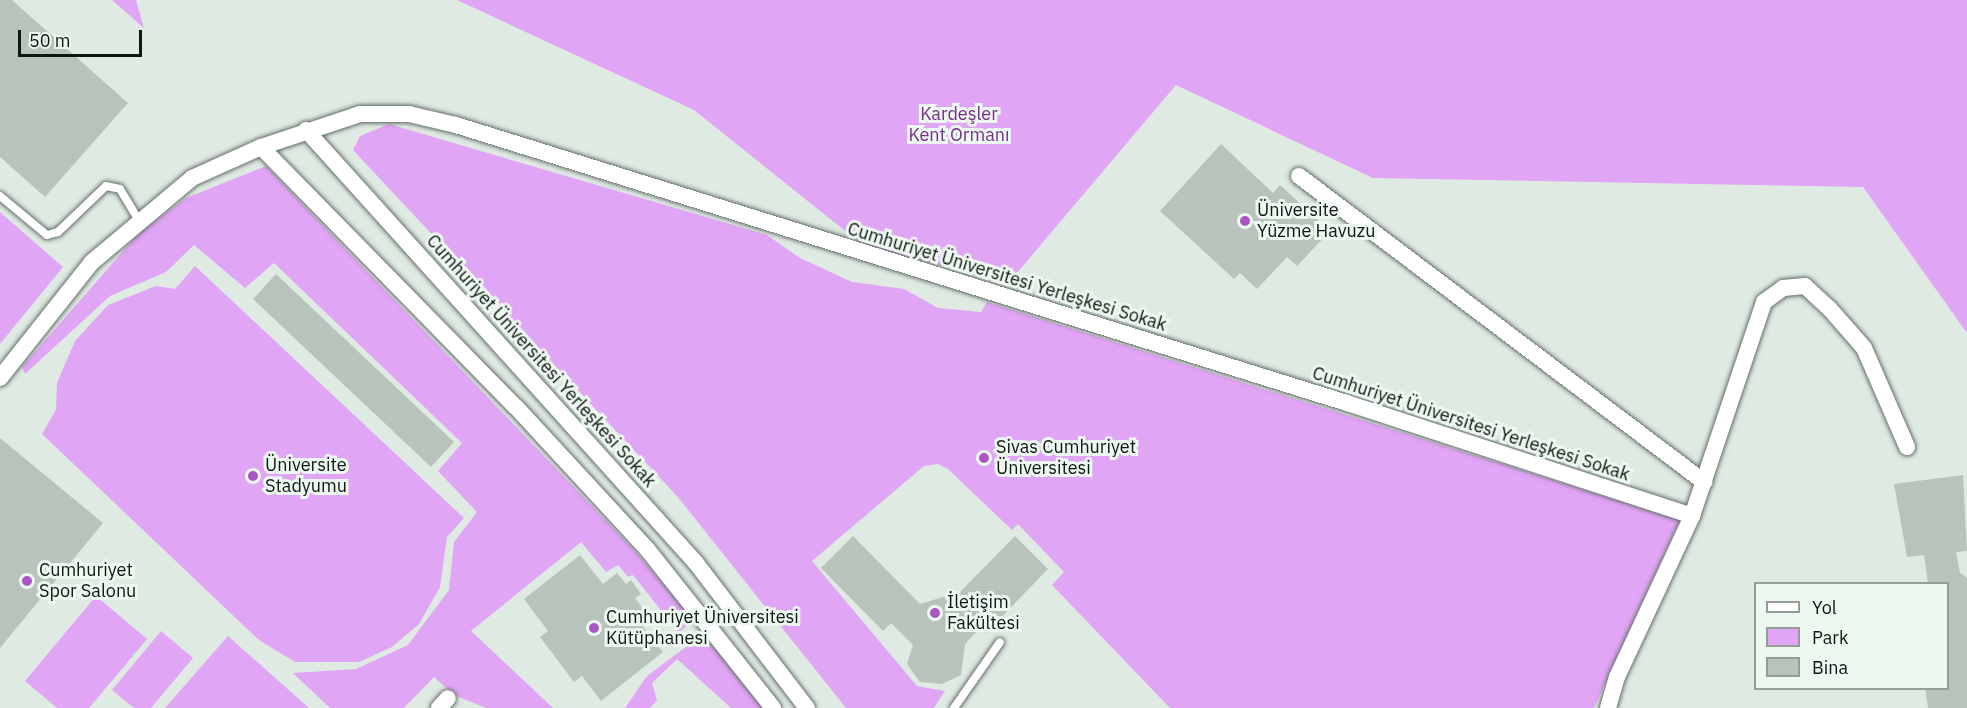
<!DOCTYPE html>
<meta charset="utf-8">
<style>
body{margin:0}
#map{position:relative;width:1967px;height:708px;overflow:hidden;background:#dfeae3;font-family:"IBM Plex Sans",sans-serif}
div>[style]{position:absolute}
.green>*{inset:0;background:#e1a5f5}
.building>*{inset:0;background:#b8c3bb}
.roads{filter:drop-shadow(0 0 2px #656f69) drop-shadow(0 0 2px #656f69)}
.lane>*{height:8px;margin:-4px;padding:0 4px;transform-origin:4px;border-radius:4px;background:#fff}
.street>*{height:16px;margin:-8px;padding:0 8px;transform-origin:8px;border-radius:8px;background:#fff}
.dots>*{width:16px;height:16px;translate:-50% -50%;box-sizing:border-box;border:3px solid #ecf8f0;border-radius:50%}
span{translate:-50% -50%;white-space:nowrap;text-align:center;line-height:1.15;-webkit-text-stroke:6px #ecf8f0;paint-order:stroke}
.park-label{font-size:18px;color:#752d8b}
.poi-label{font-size:18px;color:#111513}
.left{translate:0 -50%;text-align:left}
.street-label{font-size:18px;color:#111513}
.legend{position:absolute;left:1754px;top:582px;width:195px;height:108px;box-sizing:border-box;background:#ecf8f0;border:2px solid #949d98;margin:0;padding:8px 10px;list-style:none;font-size:18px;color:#111513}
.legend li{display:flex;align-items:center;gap:12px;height:30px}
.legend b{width:30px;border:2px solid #949d98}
.scale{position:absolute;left:18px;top:30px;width:124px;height:27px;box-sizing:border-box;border:3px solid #111513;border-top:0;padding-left:8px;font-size:18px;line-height:21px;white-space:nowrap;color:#111513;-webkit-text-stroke:4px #ecf8f0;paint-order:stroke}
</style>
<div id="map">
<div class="green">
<div style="clip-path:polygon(112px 0,136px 0,144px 28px)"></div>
<div style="clip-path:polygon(457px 0,1967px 0,1967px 333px,1863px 187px,1373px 178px,1176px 85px,1011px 280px,869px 250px,694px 110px)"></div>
<div style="clip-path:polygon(389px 124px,767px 235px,800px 258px,852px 282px,904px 289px,938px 308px,981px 312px,987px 302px,1680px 520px,1594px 708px,1170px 708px,1052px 585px,1064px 572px,1018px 524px,1012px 530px,948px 469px,938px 464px,924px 466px,812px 561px,917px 686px,945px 691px,934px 708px,846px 708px,677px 496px,353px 150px,360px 136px)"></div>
<div style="clip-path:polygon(266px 166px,635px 551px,693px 619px,679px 633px,633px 575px,628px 577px,618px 565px,606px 572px,581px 542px,471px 631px,553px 708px,486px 708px,454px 695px,434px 677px,404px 708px,330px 708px,293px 673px,356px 669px,408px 645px,449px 590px,454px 542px,477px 512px,438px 471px,462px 443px,274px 263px,245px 288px,194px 245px,166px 272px,110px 296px,25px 374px,22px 367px,138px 234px,186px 198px)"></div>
<div style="clip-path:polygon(0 212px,63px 267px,0 344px)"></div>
<div style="clip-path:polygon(195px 266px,464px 518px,447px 537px,440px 587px,419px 624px,392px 647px,359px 662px,295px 662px,259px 640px,42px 434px,56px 410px,57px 383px,75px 341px,108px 305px,156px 286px,175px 289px)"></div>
<div style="clip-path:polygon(96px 596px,147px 639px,89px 708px,57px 708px,25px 681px)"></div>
<div style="clip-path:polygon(161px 631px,193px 658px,151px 708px,134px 708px,112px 690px)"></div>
<div style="clip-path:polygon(703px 634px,763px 708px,731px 708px,677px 659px,652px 683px,657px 700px,650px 708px,625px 708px,647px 676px)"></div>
<div style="clip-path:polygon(228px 636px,309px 708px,165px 708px)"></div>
</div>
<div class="building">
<div style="clip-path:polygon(0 0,12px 0,128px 103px,45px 197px,0 157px)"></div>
<div style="clip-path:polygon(1221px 144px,1273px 193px,1280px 185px,1330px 231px,1297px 266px,1287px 257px,1257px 289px,1240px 273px,1234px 279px,1160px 211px)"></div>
<div style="clip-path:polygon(276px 274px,454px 442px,431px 467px,253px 299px)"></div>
<div style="clip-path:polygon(0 438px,103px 523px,0 648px)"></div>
<div style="clip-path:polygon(1963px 475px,1967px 551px,1956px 552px,1960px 573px,1967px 578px,1967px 708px,1928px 708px,1925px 688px,1947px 688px,1947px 584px,1928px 584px,1924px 555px,1907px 557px,1894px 484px)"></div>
<div style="clip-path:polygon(853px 536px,920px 604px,960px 592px,1015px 536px,1048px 569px,986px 633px,980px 628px,965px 644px,961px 675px,942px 684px,920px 682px,907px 664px,913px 645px,891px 623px,883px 631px,821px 568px)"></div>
<div style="clip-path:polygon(580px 555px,603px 584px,617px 573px,626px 584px,631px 580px,641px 594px,635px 598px,650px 618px,641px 624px,663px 652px,601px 701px,582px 676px,574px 682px,540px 637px,548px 631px,524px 599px)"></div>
</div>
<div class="roads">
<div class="lane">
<div style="left:0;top:196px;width:61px;rotate:39.7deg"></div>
<div style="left:47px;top:235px;width:11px;rotate:-15deg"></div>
<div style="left:58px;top:232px;width:66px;rotate:-43.8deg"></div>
<div style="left:106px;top:186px;width:14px;rotate:12deg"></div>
<div style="left:120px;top:189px;width:35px;rotate:59deg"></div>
<div style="left:954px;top:708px;width:80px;rotate:-55.1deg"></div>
</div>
<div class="street">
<div style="left:306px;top:130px;width:583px;rotate:47.99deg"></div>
<div style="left:696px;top:563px;width:183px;rotate:52.6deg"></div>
<div style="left:261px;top:147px;width:364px;rotate:45.6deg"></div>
<div style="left:516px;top:407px;width:193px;rotate:47.3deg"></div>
<div style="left:647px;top:549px;width:203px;rotate:51.6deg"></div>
<div style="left:1299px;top:176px;width:508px;rotate:37.07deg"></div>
<div style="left:0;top:378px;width:148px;rotate:-51.6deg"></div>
<div style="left:92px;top:262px;width:131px;rotate:-40deg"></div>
<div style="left:192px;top:178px;width:76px;rotate:-24.2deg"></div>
<div style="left:261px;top:147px;width:104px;rotate:-18.4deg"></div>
<div style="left:360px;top:114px;width:49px"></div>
<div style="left:409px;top:114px;width:48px;rotate:13.2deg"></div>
<div style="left:456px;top:125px;width:933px;rotate:17.33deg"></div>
<div style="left:1347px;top:403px;width:363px;rotate:18.1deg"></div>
<div style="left:439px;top:708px;width:13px;rotate:-48deg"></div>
<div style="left:1608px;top:708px;width:32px;rotate:-74deg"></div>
<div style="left:1617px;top:677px;width:178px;rotate:-65deg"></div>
<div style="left:1692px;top:516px;width:226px;rotate:-71.4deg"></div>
<div style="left:1764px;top:302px;width:24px;rotate:-36deg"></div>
<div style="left:1783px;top:288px;width:22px;rotate:-5deg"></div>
<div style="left:1805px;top:286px;width:33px;rotate:43deg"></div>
<div style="left:1829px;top:308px;width:53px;rotate:48.8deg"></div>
<div style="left:1864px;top:348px;width:108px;rotate:66.5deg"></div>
</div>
</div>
<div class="dots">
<div style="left:1245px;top:221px;background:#a955c3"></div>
<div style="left:984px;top:458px;background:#a955c3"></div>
<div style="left:253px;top:476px;background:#a955c3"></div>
<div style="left:27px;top:581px;background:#a955c3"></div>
<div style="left:935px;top:613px;background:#a955c3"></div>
<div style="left:594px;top:628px;background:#a955c3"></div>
</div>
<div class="park-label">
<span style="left:959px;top:125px">Kardeşler<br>Kent Ormanı</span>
</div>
<div class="poi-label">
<span class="left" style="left:1257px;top:221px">Üniversite<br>Yüzme Havuzu</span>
<span class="left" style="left:996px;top:458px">Sivas Cumhuriyet<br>Üniversitesi</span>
<span class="left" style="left:265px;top:476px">Üniversite<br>Stadyumu</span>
<span class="left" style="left:39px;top:581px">Cumhuriyet<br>Spor Salonu</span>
<span class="left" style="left:947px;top:613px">İletişim<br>Fakültesi</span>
<span class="left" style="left:606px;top:628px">Cumhuriyet Üniversitesi<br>Kütüphanesi</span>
</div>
<div class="street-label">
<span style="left:1007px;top:277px;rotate:17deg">Cumhuriyet Üniversitesi Yerleşkesi Sokak</span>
<span style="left:541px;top:361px;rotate:48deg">Cumhuriyet Üniversitesi Yerleşkesi Sokak</span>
<span style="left:1471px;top:424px;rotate:18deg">Cumhuriyet Üniversitesi Yerleşkesi Sokak</span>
</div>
<ul class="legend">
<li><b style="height:8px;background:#fff"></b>Yol</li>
<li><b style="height:16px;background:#e1a5f5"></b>Park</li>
<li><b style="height:16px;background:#b8c3bb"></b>Bina</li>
</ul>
<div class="scale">50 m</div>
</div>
